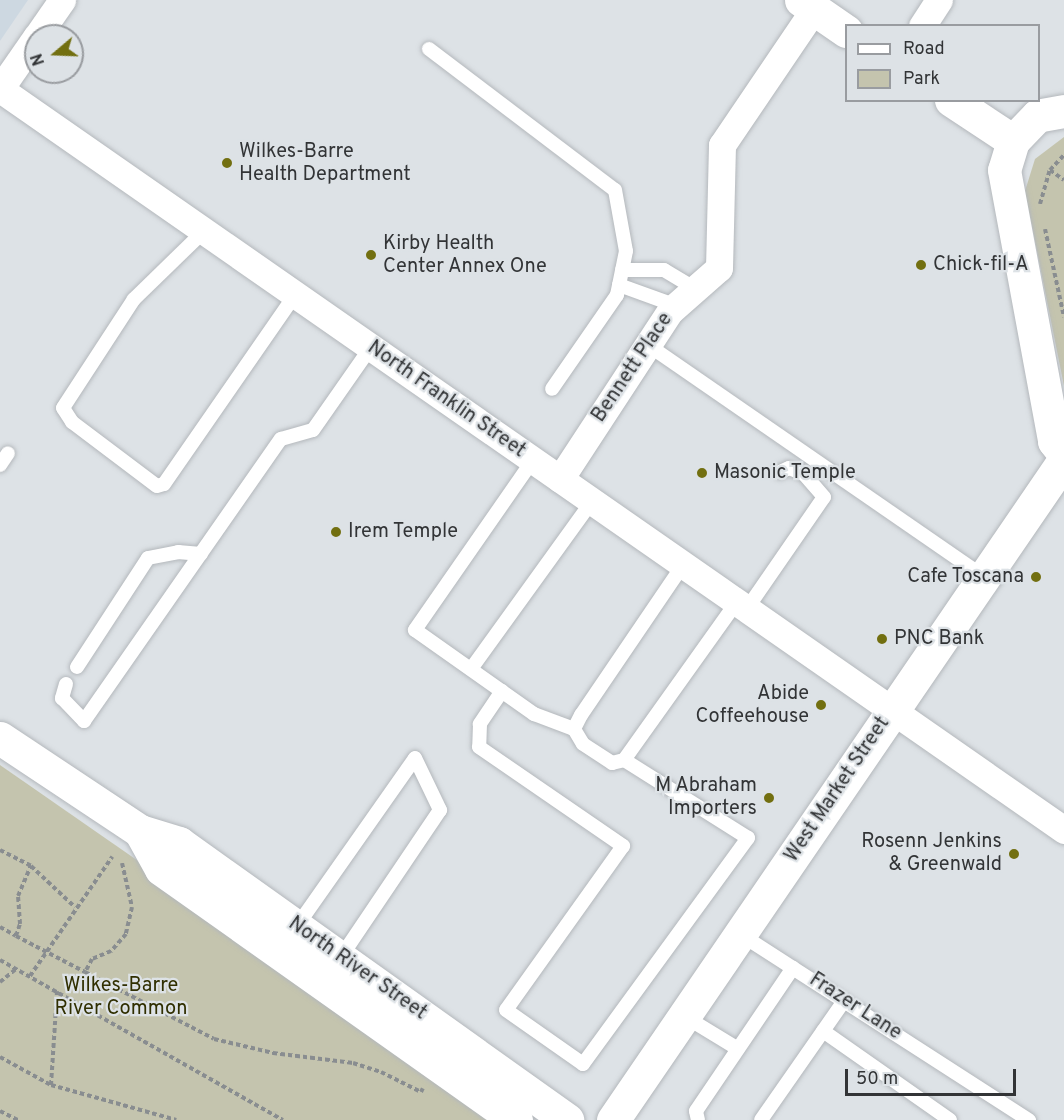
<!DOCTYPE html>
<style>
body{margin:0}
#map{position:relative;width:1064px;height:1120px;overflow:hidden;background:#dde2e6;font-family:Overpass,sans-serif}
div>[style]{position:absolute}
.built>*{inset:0;background:#cdd8e1}
.green>*{inset:0;background:#c4c4ae}
.path>*{height:4px;margin-top:-2px;transform-origin:0;background:repeating-linear-gradient(90deg,#898d90 0 4.5px,transparent 0 7.5px)}
.roads{filter:drop-shadow(0 0 2px #b4b8bc) drop-shadow(0 0 2px #b4b8bc)}
.service>*{height:14px;margin:-7px;padding:0 7px;transform-origin:7px;border-radius:7px;background:#fff}
.minor>*{height:27px;margin:-13.5px;padding:0 13.5px;transform-origin:13.5px;border-radius:13.5px;background:#fff}
.tertiary>*{height:33px;margin:-16.5px;padding:0 16.5px;transform-origin:16.5px;border-radius:16.5px;background:#fff}
.secondary>*{height:33px;margin:-16.5px;padding:0 16.5px;transform-origin:16.5px;border-radius:16.5px;background:#fff}
.primary>*{height:33px;margin:-16.5px;padding:0 16.5px;transform-origin:16.5px;border-radius:16.5px;background:#fff}
.path-bridge>*{height:4px;margin-top:-2px;transform-origin:0;background:repeating-linear-gradient(90deg,#898d90 0 4.5px,transparent 0 7.5px)}
.dots>*{width:16px;height:16px;translate:-50% -50%;box-sizing:border-box;border:3px solid #dde2e6;border-radius:50%}
span{translate:-50% -50%;white-space:nowrap;text-align:center;line-height:1.15;-webkit-text-stroke:4.5px #dde2e6;paint-order:stroke}
.poi-label{font-size:20px;color:#323436}
.left{translate:0 -50%;text-align:left}
.right{translate:-100% -50%;text-align:right}
.street-label{font-size:20px;color:#323436}
.park-label{font-size:20px;color:#302f01}
.legend{position:absolute;left:845px;top:24px;width:195px;height:78px;box-sizing:border-box;background:#dde2e6;border:2px solid #999ca0;margin:0;padding:8px 10px;list-style:none;font-size:18px;color:#323436}
.legend li{display:flex;align-items:center;gap:12px;height:30px}
.legend b{width:30px;border:2px solid #999ca0}
.north{position:absolute;left:24px;top:24px;width:60px;height:60px;box-sizing:border-box;background:#dde2e6;border:2px solid #999ca0;border-radius:50%;rotate:251deg;font-size:16px;font-weight:700;line-height:24px;text-align:center;color:#323436}
.north::after{content:'';display:block;margin:auto;width:21px;height:27px;background:#726f10;clip-path:polygon(50% 0,100% 100%,50% 72%,0 100%)}
.scale{position:absolute;left:845px;top:1069px;width:171px;height:27px;box-sizing:border-box;border:3px solid #323436;border-top:0;padding-left:8px;font-size:18px;line-height:21px;white-space:nowrap;color:#323436;-webkit-text-stroke:4px #dde2e6;paint-order:stroke}
</style>
<div id="map">
<div class="built">
<div style="clip-path:polygon(0 0,28px 0,0 41px)"></div>
</div>
<div class="green">
<div style="clip-path:polygon(1064px 137px,1064px 386px,1025px 191px,1035px 159px)"></div>
<div style="clip-path:polygon(0 765px,226px 922px,497px 1120px,0 1120px)"></div>
</div>
<div class="path">
<div style="left:1050px;top:170px;width:21px;rotate:-47deg"></div>
<div style="left:1040px;top:204px;width:35px;rotate:-74deg"></div>
<div style="left:1050px;top:170px;width:17px;rotate:36deg"></div>
<div style="left:1045px;top:229px;width:90px;rotate:77.8deg"></div>
<div style="left:0;top:850px;width:35px;rotate:27deg"></div>
<div style="left:31px;top:866px;width:60px;rotate:43deg"></div>
<div style="left:122px;top:863px;width:45px;rotate:77.2deg"></div>
<div style="left:132px;top:907px;width:28px;rotate:103deg"></div>
<div style="left:126px;top:934px;width:23px;rotate:131deg"></div>
<div style="left:111px;top:951px;width:21px;rotate:157deg"></div>
<div style="left:92px;top:959px;width:15px;rotate:118deg"></div>
<div style="left:85px;top:972px;width:145px;rotate:27.4deg"></div>
<div style="left:214px;top:1039px;width:61px;rotate:13.3deg"></div>
<div style="left:273px;top:1053px;width:81px;rotate:7.1deg"></div>
<div style="left:353px;top:1063px;width:29px;rotate:18deg"></div>
<div style="left:381px;top:1072px;width:45px;rotate:26.6deg"></div>
<div style="left:421px;top:1092px;width:4px;rotate:-63deg"></div>
<div style="left:0;top:927px;width:18px;rotate:29deg"></div>
<div style="left:16px;top:936px;width:13px;rotate:-72deg"></div>
<div style="left:20px;top:924px;width:28px;rotate:-94deg"></div>
<div style="left:18px;top:896px;width:33px;rotate:-67deg"></div>
<div style="left:0;top:960px;width:325px;rotate:29.5deg"></div>
<div style="left:30px;top:976px;width:145px;rotate:-55.4deg"></div>
<div style="left:0;top:982px;width:21px;rotate:-39deg"></div>
<div style="left:0;top:1057px;width:58px;rotate:28.8deg"></div>
<div style="left:51px;top:1085px;width:130px;rotate:15.6deg"></div>
<div style="left:51px;top:1085px;width:94px;rotate:-86.3deg"></div>
<div style="left:0;top:1111px;width:20px;rotate:27deg"></div>
</div>
<div class="roads">
<div class="service">
<div style="left:429px;top:49px;width:233px;rotate:37.2deg"></div>
<div style="left:615px;top:190px;width:62px;rotate:79.8deg"></div>
<div style="left:626px;top:251px;width:45px;rotate:101.6deg"></div>
<div style="left:617px;top:295px;width:114px;rotate:124.7deg"></div>
<div style="left:204px;top:231px;width:98px;rotate:135.8deg"></div>
<div style="left:134px;top:299px;width:130px;rotate:123.1deg"></div>
<div style="left:63px;top:408px;width:17px;rotate:57deg"></div>
<div style="left:72px;top:422px;width:106px;rotate:37deg"></div>
<div style="left:157px;top:486px;width:7px;rotate:-16deg"></div>
<div style="left:164px;top:484px;width:230px;rotate:-55.3deg"></div>
<div style="left:622px;top:270px;width:42px"></div>
<div style="left:664px;top:270px;width:37px;rotate:31deg"></div>
<div style="left:619px;top:285px;width:62px;rotate:19.9deg"></div>
<div style="left:648px;top:345px;width:408px;rotate:34.6deg"></div>
<div style="left:533px;top:460px;width:207px;rotate:124.8deg"></div>
<div style="left:415px;top:630px;width:146px;rotate:35.2deg"></div>
<div style="left:534px;top:714px;width:43px;rotate:20.6deg"></div>
<div style="left:0;top:465px;width:14px;rotate:-56deg"></div>
<div style="left:683px;top:565px;width:181px;rotate:124.2deg"></div>
<div style="left:581px;top:715px;width:16px;rotate:117deg"></div>
<div style="left:574px;top:729px;width:17px;rotate:59deg"></div>
<div style="left:583px;top:744px;width:35px;rotate:33deg"></div>
<div style="left:612px;top:763px;width:12px;rotate:-14deg"></div>
<div style="left:624px;top:760px;width:193px;rotate:-54.5deg"></div>
<div style="left:746px;top:610px;width:137px;rotate:-55.4deg"></div>
<div style="left:824px;top:497px;width:30px;rotate:-131deg"></div>
<div style="left:804px;top:474px;width:16px;rotate:-158deg"></div>
<div style="left:789px;top:468px;width:10px;rotate:156deg"></div>
<div style="left:77px;top:667px;width:130px;rotate:-56.9deg"></div>
<div style="left:148px;top:558px;width:31px;rotate:-11deg"></div>
<div style="left:178px;top:552px;width:23px;rotate:5deg"></div>
<div style="left:471px;top:669px;width:207px;rotate:-54.2deg"></div>
<div style="left:66px;top:684px;width:15px;rotate:106deg"></div>
<div style="left:62px;top:698px;width:32px;rotate:46deg"></div>
<div style="left:84px;top:721px;width:344px;rotate:-55.1deg"></div>
<div style="left:281px;top:439px;width:33px;rotate:-16deg"></div>
<div style="left:313px;top:430px;width:101px;rotate:-55.1deg"></div>
<div style="left:502px;top:691px;width:40px;rotate:124deg"></div>
<div style="left:480px;top:724px;width:23px;rotate:92deg"></div>
<div style="left:479px;top:747px;width:175px;rotate:34.5deg"></div>
<div style="left:623px;top:846px;width:201px;rotate:125.5deg"></div>
<div style="left:506px;top:1010px;width:94px;rotate:35deg"></div>
<div style="left:583px;top:1064px;width:280px;rotate:-53.9deg"></div>
<div style="left:748px;top:838px;width:146px;rotate:-147.8deg"></div>
<div style="left:297px;top:926px;width:205px;rotate:-54.9deg"></div>
<div style="left:415px;top:758px;width:58px;rotate:64.3deg"></div>
<div style="left:440px;top:810px;width:177px;rotate:124deg"></div>
<div style="left:740px;top:934px;width:344px;rotate:32.8deg"></div>
<div style="left:684px;top:1016px;width:63px;rotate:31.4deg"></div>
<div style="left:823px;top:1031px;width:155px;rotate:35deg"></div>
<div style="left:698px;top:1120px;width:9px;rotate:-103deg"></div>
<div style="left:696px;top:1111px;width:173px;rotate:-55.9deg"></div>
<div style="left:761px;top:1120px;width:145px;rotate:-55.1deg"></div>
</div>
<div class="minor">
<div style="left:922px;top:26px;width:31px;rotate:-57deg"></div>
<div style="left:37px;top:36px;width:44px;rotate:-55.2deg"></div>
<div style="left:0;top:89px;width:1297px;rotate:34.85deg"></div>
<div style="left:0;top:89px;width:63px;rotate:-55.3deg"></div>
<div style="left:560px;top:479px;width:201px;rotate:-56.8deg"></div>
<div style="left:670px;top:311px;width:65px;rotate:-41.3deg"></div>
<div style="left:719px;top:268px;width:123px;rotate:-88.6deg"></div>
<div style="left:722px;top:145px;width:164px;rotate:-55.9deg"></div>
</div>
<div class="tertiary">
<div style="left:801px;top:0;width:55px;rotate:34.6deg"></div>
<div style="left:951px;top:100px;width:74px;rotate:33.5deg"></div>
</div>
<div class="secondary">
<div style="left:1064px;top:111px;width:27px;rotate:170deg"></div>
<div style="left:1037px;top:116px;width:35px;rotate:134deg"></div>
<div style="left:1013px;top:141px;width:30px;rotate:107deg"></div>
<div style="left:1004px;top:170px;width:276px;rotate:79.5deg"></div>
<div style="left:1054px;top:441px;width:16px;rotate:52deg"></div>
<div style="left:613px;top:1120px;width:799px;rotate:-55.65deg"></div>
</div>
<div class="primary">
<div style="left:0;top:738px;width:168px;rotate:33.6deg"></div>
<div style="left:140px;top:831px;width:41px;rotate:17.1deg"></div>
<div style="left:179px;top:843px;width:477px;rotate:35.5deg"></div>
<div style="left:140px;top:831px;width:43px;rotate:61.1deg"></div>
<div style="left:161px;top:869px;width:435px;rotate:35.3deg"></div>
</div>
</div>
<div class="path-bridge">
<div style="left:16px;top:936px;width:78px;rotate:27.6deg"></div>
</div>
<div class="dots">
<div style="left:227px;top:163px;background:#726f10"></div>
<div style="left:371px;top:255px;background:#726f10"></div>
<div style="left:921px;top:265px;background:#726f10"></div>
<div style="left:702px;top:473px;background:#726f10"></div>
<div style="left:336px;top:532px;background:#726f10"></div>
<div style="left:1036px;top:577px;background:#726f10"></div>
<div style="left:882px;top:639px;background:#726f10"></div>
<div style="left:821px;top:705px;background:#726f10"></div>
<div style="left:769px;top:798px;background:#726f10"></div>
<div style="left:1014px;top:854px;background:#726f10"></div>
</div>
<div class="poi-label">
<span class="left" style="left:239px;top:164px">Wilkes-Barre<br>Health Department</span>
<span class="left" style="left:383px;top:256px">Kirby Health<br>Center Annex One</span>
<span class="left" style="left:933px;top:265px">Chick-fil-A</span>
<span class="left" style="left:714px;top:473px">Masonic Temple</span>
<span class="left" style="left:348px;top:532px">Irem Temple</span>
<span class="right" style="left:1024px;top:577px">Cafe Toscana</span>
<span class="left" style="left:894px;top:639px">PNC Bank</span>
<span class="right" style="left:809px;top:706px">Abide<br>Coffeehouse</span>
<span class="right" style="left:757px;top:798px">M Abraham<br>Importers</span>
<span class="right" style="left:1002px;top:854px">Rosenn Jenkins<br>&amp; Greenwald</span>
</div>
<div class="street-label">
<span style="left:633px;top:368px;rotate:-56deg">Bennett Place</span>
<span style="left:446px;top:400px;rotate:35deg">North Franklin Street</span>
<span style="left:838px;top:790px;rotate:-56deg">West Market Street</span>
<span style="left:357px;top:969px;rotate:35deg">North River Street</span>
<span style="left:855px;top:1007px;rotate:33deg">Frazer Lane</span>
</div>
<div class="park-label">
<span style="left:121px;top:998px">Wilkes-Barre<br>River Common</span>
</div>
<ul class="legend">
<li><b style="height:8px;background:#fff"></b>Road</li>
<li><b style="height:16px;background:#c4c4ae"></b>Park</li>
</ul>
<div class="north">N</div>
<div class="scale">50 m</div>
</div>
